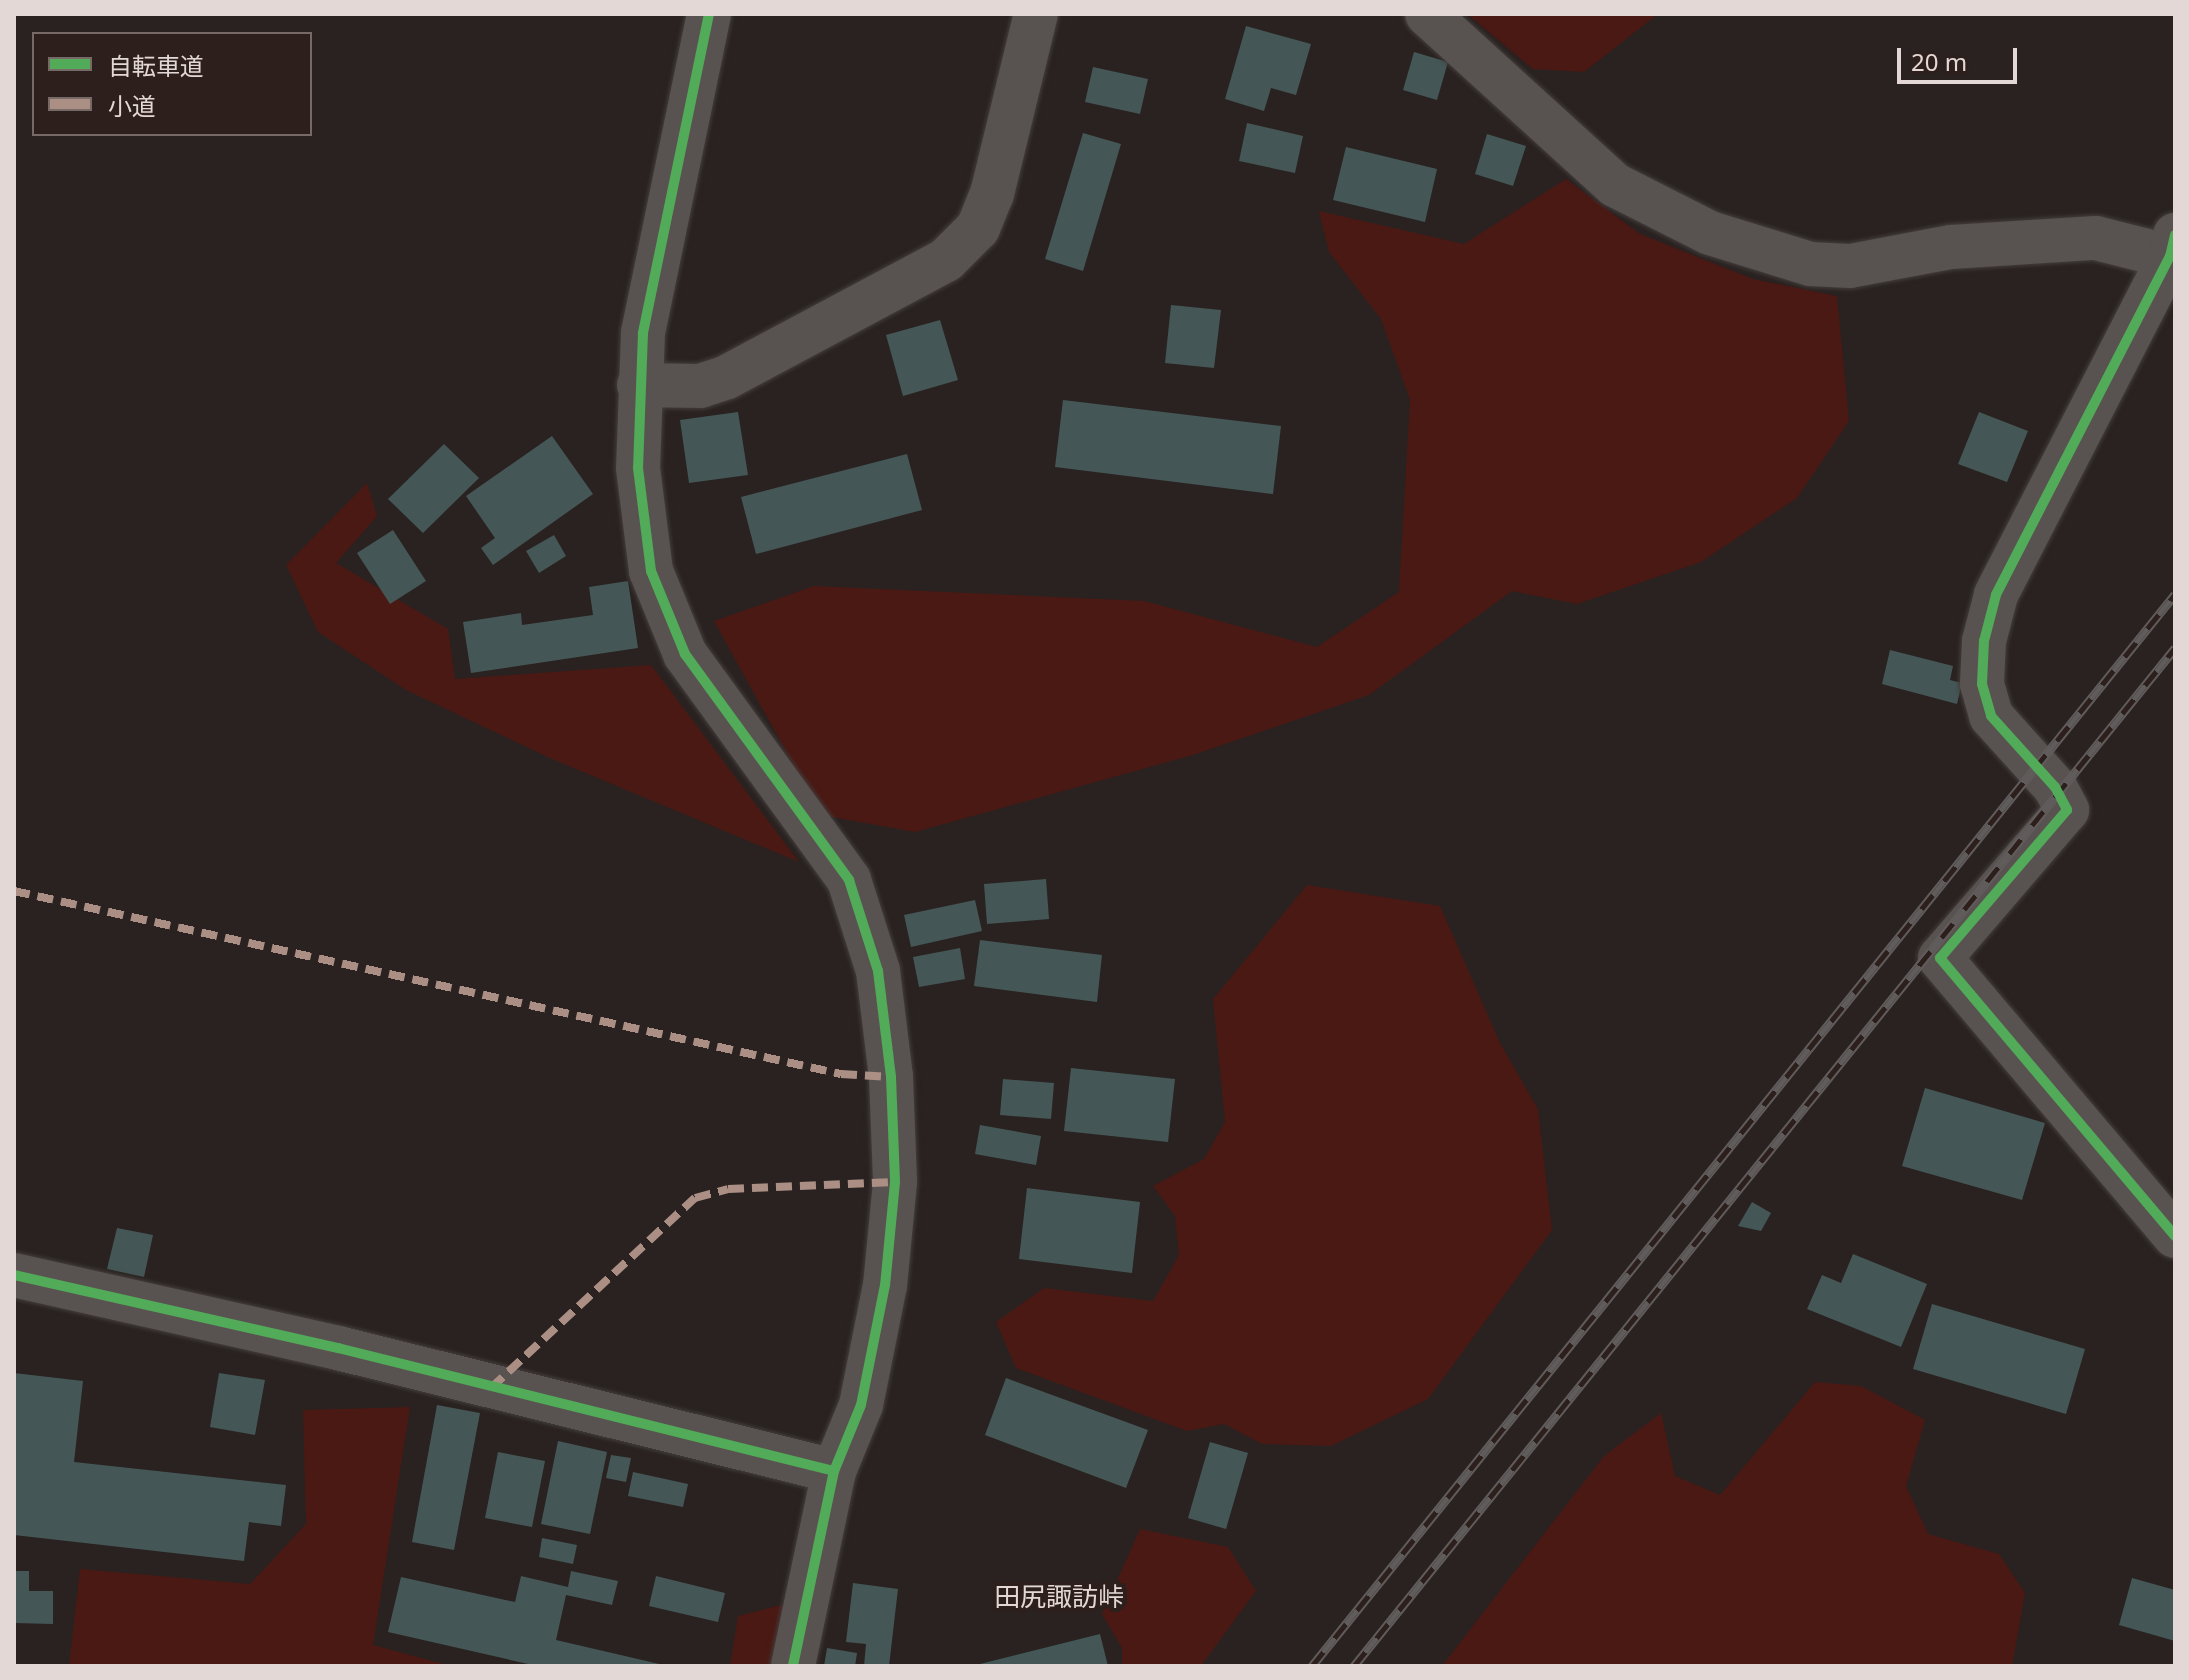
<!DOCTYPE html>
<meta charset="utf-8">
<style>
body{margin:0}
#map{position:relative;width:2189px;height:1680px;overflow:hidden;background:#292220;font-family:"Noto Sans","Noto Sans JP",sans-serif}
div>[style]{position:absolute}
.green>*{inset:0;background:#4a1914}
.building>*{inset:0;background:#445756}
.roads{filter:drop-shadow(0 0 2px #433d3c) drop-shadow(0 0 2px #433d3c)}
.minor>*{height:44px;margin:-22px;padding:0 22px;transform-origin:22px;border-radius:22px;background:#585250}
.rail>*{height:9px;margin-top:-4.5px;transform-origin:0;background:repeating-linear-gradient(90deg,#2d1f1c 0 18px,#615c5c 0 36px);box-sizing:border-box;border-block:2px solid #615c5c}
.quiet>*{height:8px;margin-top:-4px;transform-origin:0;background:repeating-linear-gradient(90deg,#ac8f84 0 16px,transparent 0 24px)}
.cycleway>*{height:10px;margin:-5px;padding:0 5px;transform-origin:5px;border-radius:5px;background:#51ab58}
span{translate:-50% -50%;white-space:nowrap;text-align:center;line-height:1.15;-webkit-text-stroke:8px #2d1f1c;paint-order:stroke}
.quarter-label{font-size:26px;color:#e3d8d6}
.frame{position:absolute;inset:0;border:16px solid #e3d8d6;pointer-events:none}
.legend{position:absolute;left:32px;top:32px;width:280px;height:104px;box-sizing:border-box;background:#2d1f1c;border:2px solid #766966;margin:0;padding:10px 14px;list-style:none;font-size:24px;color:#e3d8d6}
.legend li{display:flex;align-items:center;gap:16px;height:40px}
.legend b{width:40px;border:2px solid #766966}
.scale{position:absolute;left:1897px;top:48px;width:120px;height:36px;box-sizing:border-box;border:4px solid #e3d8d6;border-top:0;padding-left:10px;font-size:24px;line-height:28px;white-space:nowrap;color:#e3d8d6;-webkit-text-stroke:6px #2d1f1c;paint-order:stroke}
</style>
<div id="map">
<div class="green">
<div style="clip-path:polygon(1467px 14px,1658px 14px,1584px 72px,1533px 69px)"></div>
<div style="clip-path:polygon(1566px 179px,1640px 234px,1753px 279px,1837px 296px,1849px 421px,1797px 498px,1701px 562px,1577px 604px,1512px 591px,1369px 695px,1193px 755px,915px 832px,821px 815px,714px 621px,814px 586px,1144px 601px,1317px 647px,1399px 592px,1410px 400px,1381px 319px,1329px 252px,1319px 211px,1464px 244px)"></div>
<div style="clip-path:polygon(367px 483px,377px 516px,336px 563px,448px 629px,455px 679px,651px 665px,799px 862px,552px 759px,406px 690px,318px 632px,286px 565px)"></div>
<div style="clip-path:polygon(1307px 885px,1440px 906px,1500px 1043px,1538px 1109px,1552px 1230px,1428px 1399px,1331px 1446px,1262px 1444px,1224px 1424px,1187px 1431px,1016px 1368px,996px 1322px,1044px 1288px,1153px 1301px,1179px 1255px,1175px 1216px,1153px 1186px,1204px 1159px,1225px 1122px,1213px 999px)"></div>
<div style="clip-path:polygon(1815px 1382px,1861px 1386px,1925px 1420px,1906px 1486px,1928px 1534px,1999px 1554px,2025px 1593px,2012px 1666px,1442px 1666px,1604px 1456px,1661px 1413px,1675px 1476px,1720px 1495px)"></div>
<div style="clip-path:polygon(410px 1407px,373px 1645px,451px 1666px,69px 1666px,80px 1569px,250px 1584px,306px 1524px,303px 1410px)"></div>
<div style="clip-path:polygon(1140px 1529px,1228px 1547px,1256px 1591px,1201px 1666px,1122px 1666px,1122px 1648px,1102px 1614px)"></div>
<div style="clip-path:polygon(785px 1604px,777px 1666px,730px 1666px,738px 1616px)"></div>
</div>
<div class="building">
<div style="clip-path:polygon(1246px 26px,1311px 44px,1296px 95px,1271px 88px,1264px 111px,1225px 99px)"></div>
<div style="clip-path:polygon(1414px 52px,1448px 62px,1437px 100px,1403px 90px)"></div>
<div style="clip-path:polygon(1093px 67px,1148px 79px,1140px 114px,1085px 102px)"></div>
<div style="clip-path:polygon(1247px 123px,1303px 136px,1295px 173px,1239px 161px)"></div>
<div style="clip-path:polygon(1083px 133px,1121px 144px,1083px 271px,1045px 259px)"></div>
<div style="clip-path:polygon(1487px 134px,1526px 146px,1513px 186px,1475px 174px)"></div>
<div style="clip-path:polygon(1346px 147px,1437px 169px,1425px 222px,1333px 200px)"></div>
<div style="clip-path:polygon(1171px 305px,1221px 310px,1214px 368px,1165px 363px)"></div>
<div style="clip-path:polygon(940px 320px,958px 380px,903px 396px,886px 335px)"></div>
<div style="clip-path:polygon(1063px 400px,1281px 426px,1273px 494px,1055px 467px)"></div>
<div style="clip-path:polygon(738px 412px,748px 475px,689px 483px,680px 420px)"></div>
<div style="clip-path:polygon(1979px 412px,2028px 431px,2007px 482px,1958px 464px)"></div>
<div style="clip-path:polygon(552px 436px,593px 494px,493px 565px,481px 548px,495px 538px,466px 496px)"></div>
<div style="clip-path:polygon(444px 444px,479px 478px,423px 533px,388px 499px)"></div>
<div style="clip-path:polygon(907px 454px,922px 510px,756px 554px,741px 497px)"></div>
<div style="clip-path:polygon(393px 530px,426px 581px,390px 604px,357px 553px)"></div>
<div style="clip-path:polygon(554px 535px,566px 556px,539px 573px,526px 551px)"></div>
<div style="clip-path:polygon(628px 581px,638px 648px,471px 673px,463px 622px,521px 613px,522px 625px,593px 615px,589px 587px)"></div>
<div style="clip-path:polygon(1890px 650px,1953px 666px,1950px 680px,1962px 683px,1957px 704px,1882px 684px)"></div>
<div style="clip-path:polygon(1046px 879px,1049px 919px,987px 924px,984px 884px)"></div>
<div style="clip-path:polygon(975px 900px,982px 931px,911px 947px,904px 915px)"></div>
<div style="clip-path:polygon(980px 940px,1102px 955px,1097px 1002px,974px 986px)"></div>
<div style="clip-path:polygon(960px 948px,965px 979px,919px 987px,913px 957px)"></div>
<div style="clip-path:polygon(1071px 1068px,1175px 1079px,1168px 1142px,1064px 1131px)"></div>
<div style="clip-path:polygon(1003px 1079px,1054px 1083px,1051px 1119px,1000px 1115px)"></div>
<div style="clip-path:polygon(1925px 1088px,2045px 1123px,2022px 1200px,1902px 1166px)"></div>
<div style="clip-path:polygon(980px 1125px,1041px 1136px,1036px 1165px,975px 1154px)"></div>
<div style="clip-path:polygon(1027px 1188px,1140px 1202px,1132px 1273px,1019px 1259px)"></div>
<div style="clip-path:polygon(1752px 1202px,1771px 1213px,1761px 1231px,1738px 1226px)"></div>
<div style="clip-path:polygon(117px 1228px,153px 1235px,144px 1277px,107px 1269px)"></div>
<div style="clip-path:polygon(1853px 1254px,1927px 1284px,1901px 1347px,1807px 1309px,1822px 1275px,1841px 1283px)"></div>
<div style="clip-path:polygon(1932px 1304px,2085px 1349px,2066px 1414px,1913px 1369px)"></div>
<div style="clip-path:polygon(14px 1373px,83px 1381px,74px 1462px,286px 1485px,281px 1526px,249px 1522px,244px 1561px,14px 1535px)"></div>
<div style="clip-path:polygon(219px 1373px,265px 1380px,255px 1435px,210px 1427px)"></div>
<div style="clip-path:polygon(1006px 1378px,1148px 1430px,1126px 1488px,985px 1435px)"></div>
<div style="clip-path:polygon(437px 1405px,480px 1413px,454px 1550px,412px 1542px)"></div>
<div style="clip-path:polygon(558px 1441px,607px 1452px,590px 1534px,541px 1524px)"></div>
<div style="clip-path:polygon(1210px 1442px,1248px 1453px,1226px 1529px,1188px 1518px)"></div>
<div style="clip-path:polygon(498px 1452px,545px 1461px,532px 1527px,485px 1518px)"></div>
<div style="clip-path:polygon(611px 1455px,631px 1458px,626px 1482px,606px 1478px)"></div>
<div style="clip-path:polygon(633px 1472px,688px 1484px,683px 1507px,628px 1496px)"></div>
<div style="clip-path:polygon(542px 1538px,577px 1545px,573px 1564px,539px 1557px)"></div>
<div style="clip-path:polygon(14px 1571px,29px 1571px,29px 1591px,53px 1591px,53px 1624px,14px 1623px)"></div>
<div style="clip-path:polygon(571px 1571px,618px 1581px,612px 1605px,566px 1595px,556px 1640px,668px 1666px,537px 1666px,388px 1632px,401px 1577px,515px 1602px,521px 1576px,568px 1587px)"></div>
<div style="clip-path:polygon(656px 1576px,725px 1593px,718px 1622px,649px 1606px)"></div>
<div style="clip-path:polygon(2132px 1578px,2175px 1590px,2175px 1641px,2119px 1625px)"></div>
<div style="clip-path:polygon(853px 1583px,898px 1589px,889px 1666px,864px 1666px,866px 1644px,846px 1642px)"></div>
<div style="clip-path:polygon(1100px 1634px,1108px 1666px,977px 1666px,976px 1665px)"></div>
<div style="clip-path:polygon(827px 1648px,857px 1653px,855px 1666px,824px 1666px)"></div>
</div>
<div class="roads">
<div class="minor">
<div style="left:709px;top:14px;width:326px;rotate:101.7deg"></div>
<div style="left:643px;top:333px;width:135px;rotate:92.1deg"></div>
<div style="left:638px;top:468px;width:104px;rotate:82.8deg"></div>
<div style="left:651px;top:571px;width:90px;rotate:67.7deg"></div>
<div style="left:685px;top:654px;width:279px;rotate:54deg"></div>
<div style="left:849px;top:880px;width:96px;rotate:72.3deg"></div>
<div style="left:878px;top:971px;width:107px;rotate:83deg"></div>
<div style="left:891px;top:1077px;width:105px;rotate:87.8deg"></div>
<div style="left:895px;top:1182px;width:103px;rotate:95.5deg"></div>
<div style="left:885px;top:1285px;width:122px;rotate:101.3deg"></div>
<div style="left:861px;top:1405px;width:71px;rotate:112.2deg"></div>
<div style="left:834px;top:1471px;width:199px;rotate:101.9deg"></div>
<div style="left:1427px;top:14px;width:254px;rotate:42.3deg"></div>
<div style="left:1615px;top:185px;width:106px;rotate:26.8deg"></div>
<div style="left:1710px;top:233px;width:105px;rotate:17.2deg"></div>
<div style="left:1810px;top:264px;width:40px;rotate:2.9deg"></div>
<div style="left:1850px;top:266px;width:103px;rotate:-10.7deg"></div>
<div style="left:1951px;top:247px;width:145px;rotate:-3.6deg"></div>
<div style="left:2096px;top:238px;width:81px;rotate:14.2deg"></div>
<div style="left:2175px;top:235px;width:22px;rotate:103deg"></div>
<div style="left:2170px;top:256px;width:381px;rotate:117.2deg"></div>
<div style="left:1996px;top:595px;width:48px;rotate:104.6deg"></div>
<div style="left:1984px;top:641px;width:43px;rotate:92.7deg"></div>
<div style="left:1982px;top:684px;width:33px;rotate:74deg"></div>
<div style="left:1991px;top:716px;width:96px;rotate:48deg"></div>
<div style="left:2055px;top:787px;width:26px;rotate:62deg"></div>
<div style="left:2067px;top:810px;width:195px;rotate:130.6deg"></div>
<div style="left:1940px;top:958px;width:364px;rotate:49.8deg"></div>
<div style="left:639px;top:385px;width:61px;rotate:0.9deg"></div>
<div style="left:700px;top:386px;width:28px;rotate:-18deg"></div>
<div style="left:727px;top:377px;width:248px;rotate:-28.1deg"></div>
<div style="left:946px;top:260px;width:45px;rotate:-45deg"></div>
<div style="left:978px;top:228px;width:37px;rotate:-68deg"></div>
<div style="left:992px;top:194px;width:185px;rotate:-76.3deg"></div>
<div style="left:14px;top:1275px;width:332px;rotate:12.7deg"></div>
<div style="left:338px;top:1348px;width:511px;rotate:13.93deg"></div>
</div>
</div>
<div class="rail">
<div style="left:1312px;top:1666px;width:1376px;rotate:-51.16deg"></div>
<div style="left:1354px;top:1666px;width:1308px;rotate:-51.11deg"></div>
</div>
<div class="quiet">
<div style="left:14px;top:891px;width:847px;rotate:12.48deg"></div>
<div style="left:841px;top:1074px;width:50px;rotate:3.4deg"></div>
<div style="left:491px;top:1388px;width:279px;rotate:-43deg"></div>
<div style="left:695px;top:1198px;width:34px;rotate:-15deg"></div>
<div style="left:728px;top:1189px;width:167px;rotate:-2.4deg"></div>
</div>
<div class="cycleway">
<div style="left:709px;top:14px;width:326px;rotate:101.7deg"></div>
<div style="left:643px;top:333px;width:135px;rotate:92.1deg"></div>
<div style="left:638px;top:468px;width:104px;rotate:82.8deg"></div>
<div style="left:651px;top:571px;width:90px;rotate:67.7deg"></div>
<div style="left:685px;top:654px;width:279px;rotate:54deg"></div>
<div style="left:849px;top:880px;width:96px;rotate:72.3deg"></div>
<div style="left:878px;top:971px;width:107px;rotate:83deg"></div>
<div style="left:891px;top:1077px;width:105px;rotate:87.8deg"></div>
<div style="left:895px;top:1182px;width:103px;rotate:95.5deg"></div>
<div style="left:885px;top:1285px;width:122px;rotate:101.3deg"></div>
<div style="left:861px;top:1405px;width:71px;rotate:112.2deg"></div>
<div style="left:834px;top:1471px;width:199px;rotate:101.9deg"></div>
<div style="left:2175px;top:235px;width:22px;rotate:103deg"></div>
<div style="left:2170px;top:256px;width:381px;rotate:117.2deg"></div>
<div style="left:1996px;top:595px;width:48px;rotate:104.6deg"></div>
<div style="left:1984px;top:641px;width:43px;rotate:92.7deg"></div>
<div style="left:1982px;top:684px;width:33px;rotate:74deg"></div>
<div style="left:1991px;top:716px;width:96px;rotate:48deg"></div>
<div style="left:2055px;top:787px;width:26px;rotate:62deg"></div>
<div style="left:2067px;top:810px;width:195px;rotate:130.6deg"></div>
<div style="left:1940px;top:958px;width:364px;rotate:49.8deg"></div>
<div style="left:14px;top:1275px;width:332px;rotate:12.7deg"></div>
<div style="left:338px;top:1348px;width:511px;rotate:13.93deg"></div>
</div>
<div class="quarter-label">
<span style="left:1059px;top:1597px">田尻諏訪峠</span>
</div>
<div class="frame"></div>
<ul class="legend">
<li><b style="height:10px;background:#51ab58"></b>自転車道</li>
<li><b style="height:10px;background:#ac8f84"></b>小道</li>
</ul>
<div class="scale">20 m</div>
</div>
